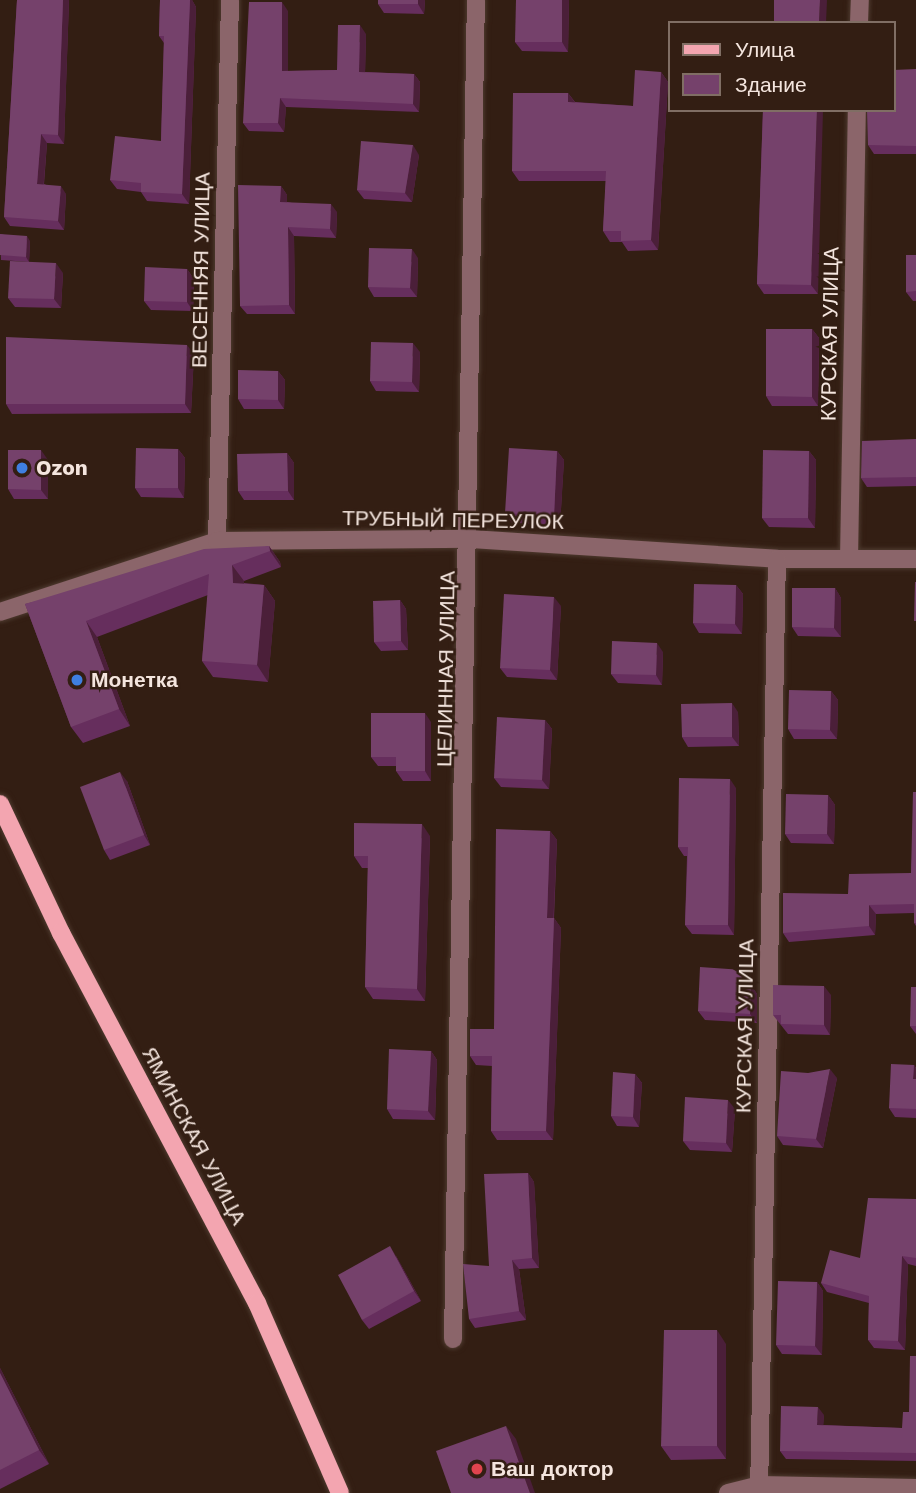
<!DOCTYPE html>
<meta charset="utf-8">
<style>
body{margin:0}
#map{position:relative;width:916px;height:1493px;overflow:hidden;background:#331e13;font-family:"Work Sans",sans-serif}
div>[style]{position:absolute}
.roads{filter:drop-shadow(0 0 2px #4e3a2f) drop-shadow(0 0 2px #4e3a2f)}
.minor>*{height:18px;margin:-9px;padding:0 9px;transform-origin:9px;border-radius:9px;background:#8b656a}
.major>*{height:18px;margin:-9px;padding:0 9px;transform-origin:9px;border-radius:9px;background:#f3a5b0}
.wall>*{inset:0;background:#662e5d}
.shaded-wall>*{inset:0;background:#4b1f39}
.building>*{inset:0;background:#75416b}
.dots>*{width:19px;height:19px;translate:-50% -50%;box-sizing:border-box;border:4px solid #331e13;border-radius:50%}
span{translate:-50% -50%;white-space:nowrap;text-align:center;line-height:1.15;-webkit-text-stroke:5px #331e13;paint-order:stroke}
.street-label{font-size:21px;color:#f4e5de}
.poi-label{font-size:21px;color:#f4e5de;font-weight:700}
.left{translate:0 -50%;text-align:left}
.legend{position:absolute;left:668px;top:21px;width:228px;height:91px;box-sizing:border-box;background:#331e13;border:2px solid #806e64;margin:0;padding:9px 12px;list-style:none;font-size:21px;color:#f4e5de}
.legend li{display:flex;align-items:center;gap:14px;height:35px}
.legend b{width:35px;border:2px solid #806e64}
</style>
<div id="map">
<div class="roads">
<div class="minor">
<div style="left:859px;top:23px;width:23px;rotate:-88deg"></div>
<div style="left:217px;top:541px;width:541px;rotate:-88.62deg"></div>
<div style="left:849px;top:559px;width:449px;rotate:-89deg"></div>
<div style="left:0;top:612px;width:228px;rotate:-18.1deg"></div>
<div style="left:217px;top:541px;width:254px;rotate:-0.5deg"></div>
<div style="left:471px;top:539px;width:307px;rotate:3.7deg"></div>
<div style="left:777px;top:559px;width:139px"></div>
<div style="left:453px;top:1339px;width:1339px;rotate:-89.02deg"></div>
<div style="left:728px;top:1493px;width:32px;rotate:-14deg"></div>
<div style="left:759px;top:1485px;width:157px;rotate:1.1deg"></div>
<div style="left:759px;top:1493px;width:934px;rotate:-88.9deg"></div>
</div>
<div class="major">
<div style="left:0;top:804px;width:143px;rotate:64.7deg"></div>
<div style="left:61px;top:933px;width:419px;rotate:62.1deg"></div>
<div style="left:257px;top:1303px;width:207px;rotate:66.4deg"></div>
</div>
</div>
<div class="wall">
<div style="clip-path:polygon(17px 0,69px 0,64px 144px,47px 143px,44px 184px,66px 194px,64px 230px,10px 226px,4px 217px)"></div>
<div style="clip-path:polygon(160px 0,192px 0,196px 7px,189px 204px,147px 201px,141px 192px,117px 189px,110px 180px,161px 141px,164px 43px,159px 36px)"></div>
<div style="clip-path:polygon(425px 0,424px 14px,384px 13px,378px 4px)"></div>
<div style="clip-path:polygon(569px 0,568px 52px,522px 51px,515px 42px)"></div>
<div style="clip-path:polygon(288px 11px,288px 71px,337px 70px,366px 34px,365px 72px,414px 74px,420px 82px,419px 112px,286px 107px,284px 132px,249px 131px,243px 123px)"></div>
<div style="clip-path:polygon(916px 69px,916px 154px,874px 154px,868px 145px)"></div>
<div style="clip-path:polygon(661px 72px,668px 82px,658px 250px,628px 251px,622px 242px,610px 242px,603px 231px,606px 181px,519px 181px,512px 171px,568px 93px,575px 102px,633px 106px)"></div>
<div style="clip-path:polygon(763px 110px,818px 294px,764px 294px,757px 284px)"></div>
<div style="clip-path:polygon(419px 155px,412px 202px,364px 199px,357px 190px)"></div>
<div style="clip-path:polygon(281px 186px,287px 195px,287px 202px,337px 212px,336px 238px,294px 236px,295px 314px,247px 314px,240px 306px)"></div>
<div style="clip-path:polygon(0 234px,30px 241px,29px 262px,1px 260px)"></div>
<div style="clip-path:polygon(916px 255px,916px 301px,913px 301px,906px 292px)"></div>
<div style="clip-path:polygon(418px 258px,417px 297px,374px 297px,368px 287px)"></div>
<div style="clip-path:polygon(187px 269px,194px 279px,193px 311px,151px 310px,144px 301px)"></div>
<div style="clip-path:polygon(63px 273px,61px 308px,15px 307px,8px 298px)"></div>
<div style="clip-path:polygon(812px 329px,819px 338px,818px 406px,772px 406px,766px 396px)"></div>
<div style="clip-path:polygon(420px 352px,419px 392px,376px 391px,370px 381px)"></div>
<div style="clip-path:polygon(194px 354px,191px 413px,12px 414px,6px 404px)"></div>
<div style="clip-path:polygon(278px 371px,285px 380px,284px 409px,244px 409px,238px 399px)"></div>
<div style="clip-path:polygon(916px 439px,916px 486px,867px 487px,861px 478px)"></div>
<div style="clip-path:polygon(178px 449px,185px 458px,184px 498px,141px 497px,135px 488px)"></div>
<div style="clip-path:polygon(557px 451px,564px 460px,560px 525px,512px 523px,505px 513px)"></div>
<div style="clip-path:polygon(809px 451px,816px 460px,815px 528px,769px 527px,762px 518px)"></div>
<div style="clip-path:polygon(287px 453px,294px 463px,294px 500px,244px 500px,238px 491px)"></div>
<div style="clip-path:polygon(48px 460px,48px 499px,14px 499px,8px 489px)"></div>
<div style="clip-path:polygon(269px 546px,280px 562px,281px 567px,244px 581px,244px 583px,264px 585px,275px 601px,268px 682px,213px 677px,202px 661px,208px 595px,97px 637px,130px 726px,83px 743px,71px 727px,25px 604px)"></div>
<div style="clip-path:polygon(736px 585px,743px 594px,742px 634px,699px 633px,693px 623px)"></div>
<div style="clip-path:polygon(835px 588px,841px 598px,841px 637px,798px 636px,792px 627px)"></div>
<div style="clip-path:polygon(400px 600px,406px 609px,408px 650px,381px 651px,374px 642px)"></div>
<div style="clip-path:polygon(561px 606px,557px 680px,507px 677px,500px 668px)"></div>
<div style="clip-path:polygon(663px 652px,662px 685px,618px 683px,611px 674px)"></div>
<div style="clip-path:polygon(831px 691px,838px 700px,837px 739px,794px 739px,788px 729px)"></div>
<div style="clip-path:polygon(738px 712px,739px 746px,688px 747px,682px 737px)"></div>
<div style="clip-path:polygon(545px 720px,552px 729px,549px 789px,501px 787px,494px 778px)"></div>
<div style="clip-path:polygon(431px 722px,431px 781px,403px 781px,396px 771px,396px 766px,378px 766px,371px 757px)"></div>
<div style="clip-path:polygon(127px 781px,150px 845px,110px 860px,104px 850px)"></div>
<div style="clip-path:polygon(736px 788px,734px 935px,692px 934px,685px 925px,687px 856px,684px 856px,678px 847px)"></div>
<div style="clip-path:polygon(916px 792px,916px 926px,914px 923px,914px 913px,876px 914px,875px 935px,789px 942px,783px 933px,848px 894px,911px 873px)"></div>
<div style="clip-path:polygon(828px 795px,835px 805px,834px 844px,791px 843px,785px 834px)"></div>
<div style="clip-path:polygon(550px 831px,557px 840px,554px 918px,561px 928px,553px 1140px,497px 1140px,491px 1131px,492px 1066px,476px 1065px,470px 1056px,494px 1029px)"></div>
<div style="clip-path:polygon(430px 836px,425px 1001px,373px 999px,365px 987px,368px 868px,362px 868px,354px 856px)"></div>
<div style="clip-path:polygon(743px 970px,749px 979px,749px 985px,751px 985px,757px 994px,757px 1023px,705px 1020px,698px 1011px)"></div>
<div style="clip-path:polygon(916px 987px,916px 1034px,910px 1026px)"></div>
<div style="clip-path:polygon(831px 995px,830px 1035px,788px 1034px,773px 1015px)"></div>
<div style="clip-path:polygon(431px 1051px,437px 1060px,435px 1120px,393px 1119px,387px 1109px)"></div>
<div style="clip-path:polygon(914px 1065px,916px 1068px,916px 1118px,895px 1117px,889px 1108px)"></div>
<div style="clip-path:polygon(635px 1074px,642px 1083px,639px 1127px,617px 1126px,611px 1116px)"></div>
<div style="clip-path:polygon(837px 1078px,823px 1148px,783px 1145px,777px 1136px)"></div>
<div style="clip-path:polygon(735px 1109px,732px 1152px,690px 1150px,683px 1141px)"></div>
<div style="clip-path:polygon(528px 1173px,534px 1182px,539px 1268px,519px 1269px,526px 1320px,475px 1328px,469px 1319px,489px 1266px)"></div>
<div style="clip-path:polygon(916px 1199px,916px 1266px,908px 1264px,905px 1350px,874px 1348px,868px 1340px,869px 1303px,827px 1292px,821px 1283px,860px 1258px)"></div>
<div style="clip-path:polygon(396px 1256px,421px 1301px,369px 1329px,362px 1320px)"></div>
<div style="clip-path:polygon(817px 1282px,823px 1291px,822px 1355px,782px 1354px,776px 1345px)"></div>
<div style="clip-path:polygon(726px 1344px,726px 1459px,671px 1460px,661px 1446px)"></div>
<div style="clip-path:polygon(916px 1356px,916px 1461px,786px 1459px,780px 1451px,824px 1415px,823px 1425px,902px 1428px,909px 1412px)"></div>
<div style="clip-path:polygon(0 1368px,49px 1464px,0 1489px)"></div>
</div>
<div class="shaded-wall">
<div style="clip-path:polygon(63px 0,69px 0,64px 144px,58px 135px)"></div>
<div style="clip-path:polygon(190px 0,192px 0,196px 7px,189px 204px,182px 194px)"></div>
<div style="clip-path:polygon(418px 0,425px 0,424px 14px,418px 4px)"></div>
<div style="clip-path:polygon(562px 0,569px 0,568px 52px,562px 42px)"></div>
<div style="clip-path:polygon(820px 0,827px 0,826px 23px,819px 23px)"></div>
<div style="clip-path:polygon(282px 2px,288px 11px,288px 79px,282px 71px)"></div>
<div style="clip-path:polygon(360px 25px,366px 34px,365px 80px,359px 72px)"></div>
<div style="clip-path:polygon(661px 72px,668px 82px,658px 250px,651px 240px)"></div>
<div style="clip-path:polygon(414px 74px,420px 82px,419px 112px,413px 104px)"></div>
<div style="clip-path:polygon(568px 93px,576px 104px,568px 102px)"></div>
<div style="clip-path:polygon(280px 98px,286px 107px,284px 132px,278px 123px)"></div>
<div style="clip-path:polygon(817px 110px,823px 110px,818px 294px,811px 285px)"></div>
<div style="clip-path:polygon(41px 134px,47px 143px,43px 192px,37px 184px)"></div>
<div style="clip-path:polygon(413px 145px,419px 155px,412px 202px,405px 193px)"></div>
<div style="clip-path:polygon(61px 186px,66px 194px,64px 230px,58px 221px)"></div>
<div style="clip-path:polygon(281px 186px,287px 195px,287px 210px,280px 202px)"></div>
<div style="clip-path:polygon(331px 204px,337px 212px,336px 238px,330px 229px)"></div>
<div style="clip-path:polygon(288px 227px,294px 236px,295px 314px,289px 305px)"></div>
<div style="clip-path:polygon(27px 236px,30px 241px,29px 262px,26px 257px)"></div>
<div style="clip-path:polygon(412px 249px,418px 258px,417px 297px,410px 288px)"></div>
<div style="clip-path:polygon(56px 263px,63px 273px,61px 308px,54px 299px)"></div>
<div style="clip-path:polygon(187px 269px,194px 279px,193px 311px,187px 302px)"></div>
<div style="clip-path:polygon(812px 329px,819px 338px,818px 406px,812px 397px)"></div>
<div style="clip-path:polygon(413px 343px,420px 352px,419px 392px,412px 382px)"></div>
<div style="clip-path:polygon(187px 345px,194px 354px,191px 413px,185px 404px)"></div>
<div style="clip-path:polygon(278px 371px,285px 380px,284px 409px,278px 400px)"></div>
<div style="clip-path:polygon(178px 449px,185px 458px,184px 498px,178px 488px)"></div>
<div style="clip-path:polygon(41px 450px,48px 460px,48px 499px,41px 490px)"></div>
<div style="clip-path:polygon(557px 451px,564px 460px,560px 525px,554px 516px)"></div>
<div style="clip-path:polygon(809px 451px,816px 460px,815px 528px,808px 518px)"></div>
<div style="clip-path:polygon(287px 453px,294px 463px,294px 500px,288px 491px)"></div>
<div style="clip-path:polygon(269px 546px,280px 562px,281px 567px,270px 551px)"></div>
<div style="clip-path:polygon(232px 565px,244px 581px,244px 599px,233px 583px)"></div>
<div style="clip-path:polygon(264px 585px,275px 601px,268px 682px,257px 665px)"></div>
<div style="clip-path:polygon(736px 585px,743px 594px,742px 634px,735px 624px)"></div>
<div style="clip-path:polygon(835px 588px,841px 598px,841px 637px,834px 628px)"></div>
<div style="clip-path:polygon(554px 597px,561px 606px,557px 680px,550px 670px)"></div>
<div style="clip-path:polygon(400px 600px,406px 609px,408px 650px,401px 641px)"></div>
<div style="clip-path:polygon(86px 621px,97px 637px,130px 726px,119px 709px)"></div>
<div style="clip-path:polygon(657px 643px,663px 652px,662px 685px,656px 675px)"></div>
<div style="clip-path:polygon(831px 691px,838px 700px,837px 739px,830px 730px)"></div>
<div style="clip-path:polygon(732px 703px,738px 712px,739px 746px,732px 737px)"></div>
<div style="clip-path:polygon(425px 713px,431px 722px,431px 781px,425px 771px)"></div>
<div style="clip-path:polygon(545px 720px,552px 729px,549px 789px,542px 780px)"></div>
<div style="clip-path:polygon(120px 772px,127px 781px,150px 845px,144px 835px)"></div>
<div style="clip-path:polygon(730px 779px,736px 788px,734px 935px,728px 925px)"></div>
<div style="clip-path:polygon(828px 795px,835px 805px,834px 844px,827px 834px)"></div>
<div style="clip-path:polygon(422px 824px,430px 836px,425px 1001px,417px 989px)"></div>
<div style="clip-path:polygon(550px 831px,557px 840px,553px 928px,547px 918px)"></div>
<div style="clip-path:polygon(869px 905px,876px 914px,875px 935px,869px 926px)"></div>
<div style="clip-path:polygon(554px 918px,561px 928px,553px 1140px,546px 1131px)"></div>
<div style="clip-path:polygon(743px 970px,749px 979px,748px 994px,742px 984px)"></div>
<div style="clip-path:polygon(751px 985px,757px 994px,757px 1023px,750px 1014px)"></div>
<div style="clip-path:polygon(824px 986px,831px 995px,830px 1035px,824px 1025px)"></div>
<div style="clip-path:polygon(431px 1051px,437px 1060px,435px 1120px,428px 1111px)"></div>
<div style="clip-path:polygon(914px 1065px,916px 1068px,916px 1083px,913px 1079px)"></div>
<div style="clip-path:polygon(830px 1069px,837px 1078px,823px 1148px,816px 1139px)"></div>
<div style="clip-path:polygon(635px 1074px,642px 1083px,639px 1127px,633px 1117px)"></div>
<div style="clip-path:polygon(728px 1100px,735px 1109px,732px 1152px,726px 1143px)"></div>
<div style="clip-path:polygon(528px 1173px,534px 1182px,539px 1268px,532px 1258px)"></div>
<div style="clip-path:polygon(390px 1246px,396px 1256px,421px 1301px,414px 1291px)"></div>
<div style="clip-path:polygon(902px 1256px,908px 1264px,905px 1350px,898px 1341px)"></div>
<div style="clip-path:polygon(512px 1260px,519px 1269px,526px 1320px,519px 1311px)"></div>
<div style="clip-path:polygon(817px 1282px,823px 1291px,822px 1355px,815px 1346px)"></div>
<div style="clip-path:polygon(717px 1330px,726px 1344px,726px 1459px,717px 1446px)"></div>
<div style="clip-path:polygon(0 1368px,49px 1464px,39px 1450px,0 1373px)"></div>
<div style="clip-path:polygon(818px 1407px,824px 1415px,823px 1433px,817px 1425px)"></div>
<div style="clip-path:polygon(506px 1426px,516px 1439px,535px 1493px,530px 1493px)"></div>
</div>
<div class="building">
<div style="clip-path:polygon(17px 0,63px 0,58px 135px,41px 134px,37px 184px,61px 186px,58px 221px,4px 217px)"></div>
<div style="clip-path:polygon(160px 0,190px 0,182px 194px,141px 192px,141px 183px,110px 180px,115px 136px,161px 141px,164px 36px,159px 36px)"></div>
<div style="clip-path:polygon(378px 0,418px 0,418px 4px,378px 4px)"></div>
<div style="clip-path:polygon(516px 0,562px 0,562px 42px,515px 42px)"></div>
<div style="clip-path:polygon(774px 0,820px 0,819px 23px,774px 23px)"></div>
<div style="clip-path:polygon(249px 2px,282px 2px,282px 71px,337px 70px,338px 25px,360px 25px,359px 72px,414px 74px,413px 104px,280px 98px,278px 123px,243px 123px)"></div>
<div style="clip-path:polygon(916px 69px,916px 146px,868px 145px,867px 110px,893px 110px,893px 70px)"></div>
<div style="clip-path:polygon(635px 70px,661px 72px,651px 240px,621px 241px,621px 231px,603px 231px,606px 171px,512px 171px,513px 93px,568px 93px,568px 102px,633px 106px)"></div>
<div style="clip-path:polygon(763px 110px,817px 110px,811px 285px,757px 284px)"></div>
<div style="clip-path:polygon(361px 141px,413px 145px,405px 193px,357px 190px)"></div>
<div style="clip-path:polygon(238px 185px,281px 186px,280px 202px,331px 204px,330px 229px,288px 227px,289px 305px,240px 306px)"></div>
<div style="clip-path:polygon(0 234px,27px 236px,26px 257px,0 255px)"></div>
<div style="clip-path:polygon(369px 248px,412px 249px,410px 288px,368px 287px)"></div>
<div style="clip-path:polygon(906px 255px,916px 255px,916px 291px,906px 292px)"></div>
<div style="clip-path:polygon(10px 261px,56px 263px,54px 299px,8px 298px)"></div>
<div style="clip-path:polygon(145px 267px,187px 269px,187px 302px,144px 301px)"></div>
<div style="clip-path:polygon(766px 329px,812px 329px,812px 397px,766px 396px)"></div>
<div style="clip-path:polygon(6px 337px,187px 345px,185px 404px,6px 404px)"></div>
<div style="clip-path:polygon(371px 342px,413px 343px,412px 382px,370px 381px)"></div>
<div style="clip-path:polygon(238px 370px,278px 371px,278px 400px,238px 399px)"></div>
<div style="clip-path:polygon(916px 439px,916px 477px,861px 478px,862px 441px)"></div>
<div style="clip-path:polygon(136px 448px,178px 449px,178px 488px,135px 488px)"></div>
<div style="clip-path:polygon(509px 448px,557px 451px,554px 516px,505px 513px)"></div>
<div style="clip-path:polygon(8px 450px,41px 450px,41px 490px,8px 489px)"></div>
<div style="clip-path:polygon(763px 450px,809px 451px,808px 518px,762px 518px)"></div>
<div style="clip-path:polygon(287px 453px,288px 491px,238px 491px,237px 454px)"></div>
<div style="clip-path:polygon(269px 546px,270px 551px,232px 565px,233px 583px,264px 585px,257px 665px,202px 661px,209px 574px,86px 621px,119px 709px,71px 727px,25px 604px,204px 549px)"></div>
<div style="clip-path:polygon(915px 582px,916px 582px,916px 621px,914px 621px)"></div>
<div style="clip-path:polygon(694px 584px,736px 585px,735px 624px,693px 623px)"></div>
<div style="clip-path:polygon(792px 588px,835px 588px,834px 628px,792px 627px)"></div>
<div style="clip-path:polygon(504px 594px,554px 597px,550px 670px,500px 668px)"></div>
<div style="clip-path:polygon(400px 600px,401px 641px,374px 642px,373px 601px)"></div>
<div style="clip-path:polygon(612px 641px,657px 643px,656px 675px,611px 674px)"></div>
<div style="clip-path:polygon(789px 690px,831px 691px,830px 730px,788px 729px)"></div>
<div style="clip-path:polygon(732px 703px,732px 737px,682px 737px,681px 704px)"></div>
<div style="clip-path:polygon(371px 713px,425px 713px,425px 771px,396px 771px,396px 757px,371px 757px)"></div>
<div style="clip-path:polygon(497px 717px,545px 720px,542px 780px,494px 778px)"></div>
<div style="clip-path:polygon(120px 772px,144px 835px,104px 850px,80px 787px)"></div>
<div style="clip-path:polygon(679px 778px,730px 779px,728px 925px,685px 925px,688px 847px,678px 847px)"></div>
<div style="clip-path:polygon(913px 792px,916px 792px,916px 923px,914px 923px,914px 904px,869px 905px,869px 926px,783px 933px,783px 893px,848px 894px,849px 874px,911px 873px)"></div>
<div style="clip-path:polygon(786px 794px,828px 795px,827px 834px,785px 834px)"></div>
<div style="clip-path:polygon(354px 823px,422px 824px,417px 989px,365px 987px,368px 856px,354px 856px)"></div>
<div style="clip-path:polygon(496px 829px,550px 831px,547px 918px,554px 918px,546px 1131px,491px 1131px,492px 1056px,470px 1056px,470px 1029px,494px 1029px)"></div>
<div style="clip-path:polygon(700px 967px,743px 970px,742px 984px,751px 985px,750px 1014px,698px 1011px)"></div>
<div style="clip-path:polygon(773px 985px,824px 986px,824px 1025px,781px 1024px,781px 1015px,773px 1015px)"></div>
<div style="clip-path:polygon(911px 987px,916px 987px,916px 1026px,910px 1026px)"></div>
<div style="clip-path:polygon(389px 1049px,431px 1051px,428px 1111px,387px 1109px)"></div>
<div style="clip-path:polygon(891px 1064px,914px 1065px,913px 1079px,916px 1079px,916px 1109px,889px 1108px)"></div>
<div style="clip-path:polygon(830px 1069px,816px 1139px,777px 1136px,781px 1071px,808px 1073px)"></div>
<div style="clip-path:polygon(613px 1072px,635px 1074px,633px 1117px,611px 1116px)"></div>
<div style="clip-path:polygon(685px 1097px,728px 1100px,726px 1143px,683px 1141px)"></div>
<div style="clip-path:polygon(528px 1173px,532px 1258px,512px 1260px,519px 1311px,469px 1319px,463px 1264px,489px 1266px,484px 1174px)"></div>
<div style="clip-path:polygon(868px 1198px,916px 1199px,916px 1258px,902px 1256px,898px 1341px,868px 1340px,869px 1296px,821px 1283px,830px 1250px,860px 1258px)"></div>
<div style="clip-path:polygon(390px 1246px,414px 1291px,362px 1320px,338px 1275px)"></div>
<div style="clip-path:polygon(778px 1281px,817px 1282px,815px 1346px,776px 1345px)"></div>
<div style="clip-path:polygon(664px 1330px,717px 1330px,717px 1446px,661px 1446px)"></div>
<div style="clip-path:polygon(910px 1356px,916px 1356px,916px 1453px,780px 1451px,781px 1406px,818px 1407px,817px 1425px,902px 1428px,903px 1412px,909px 1412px)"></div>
<div style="clip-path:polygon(0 1373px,39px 1450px,0 1470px)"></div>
<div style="clip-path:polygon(506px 1426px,530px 1493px,451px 1493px,436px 1451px)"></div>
</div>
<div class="dots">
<div style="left:22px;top:468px;background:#3f7fe0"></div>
<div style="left:77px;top:680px;background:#3f7fe0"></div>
<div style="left:477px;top:1469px;background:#e0444e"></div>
</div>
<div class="street-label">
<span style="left:201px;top:270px;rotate:-89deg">ВЕСЕННЯЯ УЛИЦА</span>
<span style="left:830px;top:334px;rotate:-89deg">КУРСКАЯ УЛИЦА</span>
<span style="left:453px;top:520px;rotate:1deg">ТРУБНЫЙ ПЕРЕУЛОК</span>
<span style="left:446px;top:669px;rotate:-89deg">ЦЕЛИННАЯ УЛИЦА</span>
<span style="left:745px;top:1026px;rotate:-89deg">КУРСКАЯ УЛИЦА</span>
<span style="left:194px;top:1136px;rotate:62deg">ЯМИНСКАЯ УЛИЦА</span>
</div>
<div class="poi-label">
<span class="left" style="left:36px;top:468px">Ozon</span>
<span class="left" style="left:91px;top:680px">Монетка</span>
<span class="left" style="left:491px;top:1469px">Ваш доктор</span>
</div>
<ul class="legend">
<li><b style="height:9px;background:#f3a5b0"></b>Улица</li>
<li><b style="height:19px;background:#75416b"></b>Здание</li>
</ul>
</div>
